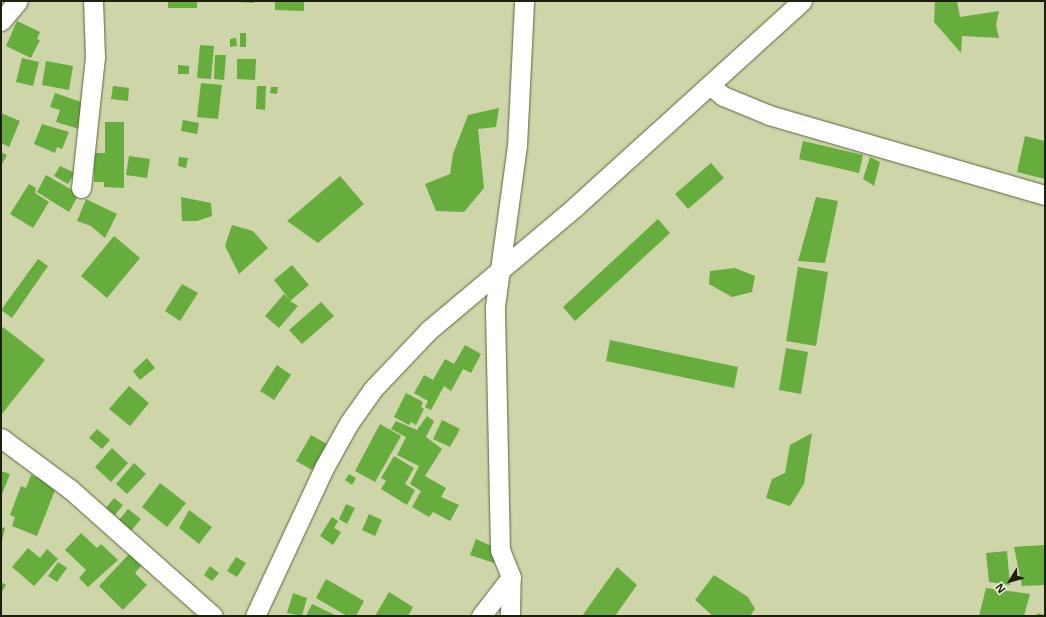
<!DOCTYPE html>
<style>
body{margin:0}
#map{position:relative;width:1046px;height:617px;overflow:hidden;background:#cdd5a9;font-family:"Noto Sans",sans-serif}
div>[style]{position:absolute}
.building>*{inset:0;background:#66ad3e}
.roads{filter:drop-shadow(0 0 1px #5d633c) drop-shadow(0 0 1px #5d633c)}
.minor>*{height:19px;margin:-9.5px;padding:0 9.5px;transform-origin:9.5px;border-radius:9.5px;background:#fff}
span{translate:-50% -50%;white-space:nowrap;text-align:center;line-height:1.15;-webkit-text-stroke:3.5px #eff4dd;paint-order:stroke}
.frame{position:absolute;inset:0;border:2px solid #1d200f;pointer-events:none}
.north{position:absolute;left:990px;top:561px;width:40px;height:40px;-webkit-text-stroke:3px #eff4dd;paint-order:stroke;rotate:233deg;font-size:11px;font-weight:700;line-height:16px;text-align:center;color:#1d200f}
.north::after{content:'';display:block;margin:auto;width:14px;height:18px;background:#1d200f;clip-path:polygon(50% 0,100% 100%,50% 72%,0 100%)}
</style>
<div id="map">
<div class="building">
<div style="clip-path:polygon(168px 1px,197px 1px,197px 8px,168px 8px)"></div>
<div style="clip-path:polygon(238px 1px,254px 1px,254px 3px,238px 2px)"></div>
<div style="clip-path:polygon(275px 1px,304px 1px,304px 11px,275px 10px)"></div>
<div style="clip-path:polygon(935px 1px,957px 1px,960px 17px,999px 11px,996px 25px,999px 38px,962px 36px,961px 53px,934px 22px)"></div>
<div style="clip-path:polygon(17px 21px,40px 32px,37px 39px,40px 40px,31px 58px,6px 46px)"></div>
<div style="clip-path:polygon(240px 33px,246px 33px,246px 47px,240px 47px)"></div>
<div style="clip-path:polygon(236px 38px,237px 46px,230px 47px,230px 39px)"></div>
<div style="clip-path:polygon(200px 45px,214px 46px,211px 79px,197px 78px)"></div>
<div style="clip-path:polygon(215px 55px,226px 55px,224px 80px,214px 79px)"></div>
<div style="clip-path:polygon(22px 58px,39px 62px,33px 86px,16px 82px)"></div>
<div style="clip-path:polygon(237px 59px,256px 59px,255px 80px,237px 79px)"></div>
<div style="clip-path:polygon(46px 61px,73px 66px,69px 90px,42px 85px)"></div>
<div style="clip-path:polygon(178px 65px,189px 66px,189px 74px,178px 74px)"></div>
<div style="clip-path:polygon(201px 83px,222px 85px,218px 119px,197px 117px)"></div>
<div style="clip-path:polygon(113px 86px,129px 88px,128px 101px,111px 99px)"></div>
<div style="clip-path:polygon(257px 86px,266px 86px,265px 110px,256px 109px)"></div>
<div style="clip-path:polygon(271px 87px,278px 87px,277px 94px,270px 93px)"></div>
<div style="clip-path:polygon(55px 93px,87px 104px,79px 129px,56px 122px,60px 110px,50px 107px)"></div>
<div style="clip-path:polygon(499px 108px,496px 127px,478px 129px,484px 188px,464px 212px,436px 211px,425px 184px,450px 174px,453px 154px,468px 115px)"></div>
<div style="clip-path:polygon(1px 113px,20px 121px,9px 147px,1px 143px)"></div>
<div style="clip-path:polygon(183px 120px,199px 123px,197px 134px,181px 131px)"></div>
<div style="clip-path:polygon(105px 122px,124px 122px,124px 188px,104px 187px,104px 182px,94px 182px,94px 153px,105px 153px)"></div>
<div style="clip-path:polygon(42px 124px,69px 132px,62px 149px,57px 147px,55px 153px,34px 144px)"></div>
<div style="clip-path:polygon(1025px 136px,1045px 141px,1045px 179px,1017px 172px)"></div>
<div style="clip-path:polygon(803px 141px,863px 155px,859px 173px,799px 159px)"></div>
<div style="clip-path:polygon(1px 152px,7px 155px,1px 166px)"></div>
<div style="clip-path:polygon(129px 156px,150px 159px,147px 178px,126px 175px)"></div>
<div style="clip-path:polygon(179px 157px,188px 158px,186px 168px,178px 166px)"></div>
<div style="clip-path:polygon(870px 157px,880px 162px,874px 186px,863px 179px)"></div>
<div style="clip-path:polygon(711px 163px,724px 178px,688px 209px,675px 194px)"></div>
<div style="clip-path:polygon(60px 166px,75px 173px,68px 184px,54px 176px)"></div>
<div style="clip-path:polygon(46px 175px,79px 194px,69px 212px,37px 192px)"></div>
<div style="clip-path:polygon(340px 176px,364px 204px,318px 243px,287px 221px)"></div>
<div style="clip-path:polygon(29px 184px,36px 188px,35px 193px,49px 202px,33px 228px,10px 214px)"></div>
<div style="clip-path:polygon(181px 197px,211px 203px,212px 216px,197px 221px,182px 221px)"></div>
<div style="clip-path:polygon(816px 197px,838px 201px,825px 263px,798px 261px)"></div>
<div style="clip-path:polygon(86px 199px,117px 214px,105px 238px,91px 226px,77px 221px)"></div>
<div style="clip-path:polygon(658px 219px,670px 233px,575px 321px,563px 307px)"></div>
<div style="clip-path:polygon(232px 225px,253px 231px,268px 248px,239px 274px,225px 246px)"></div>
<div style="clip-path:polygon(114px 236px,140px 258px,107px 298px,81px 276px)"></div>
<div style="clip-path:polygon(38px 259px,48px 266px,12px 318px,1px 310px)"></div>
<div style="clip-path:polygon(292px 265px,309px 285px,290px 301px,298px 306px,279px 328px,265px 316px,284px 294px,290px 300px,274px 280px)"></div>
<div style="clip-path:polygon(798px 267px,828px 272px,816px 346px,786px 341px)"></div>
<div style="clip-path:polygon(735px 268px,755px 276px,752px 292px,732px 297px,709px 284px,710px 271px)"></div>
<div style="clip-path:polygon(182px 284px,198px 293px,180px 321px,165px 311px)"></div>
<div style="clip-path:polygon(321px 302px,334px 316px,302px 344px,289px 330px)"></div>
<div style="clip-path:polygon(3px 327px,45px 360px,1px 415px,1px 330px)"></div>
<div style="clip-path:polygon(610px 340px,738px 367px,734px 388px,606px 361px)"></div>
<div style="clip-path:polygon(465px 345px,481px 354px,471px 373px,463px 369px,451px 391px,444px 386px,431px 410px,425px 407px,428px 401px,414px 393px,424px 375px,433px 380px,445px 359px,454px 364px)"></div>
<div style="clip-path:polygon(786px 348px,808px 352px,801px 394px,779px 390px)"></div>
<div style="clip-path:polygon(147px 358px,155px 368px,140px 380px,133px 371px)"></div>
<div style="clip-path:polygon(277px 365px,291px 375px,274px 400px,260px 391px)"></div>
<div style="clip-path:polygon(129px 386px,149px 403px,130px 426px,109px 409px)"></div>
<div style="clip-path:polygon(406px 393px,423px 402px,421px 407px,424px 409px,416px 425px,411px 422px,409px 425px,394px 417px)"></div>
<div style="clip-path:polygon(427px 416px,434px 421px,426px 437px,442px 449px,425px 476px,446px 488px,441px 497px,459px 505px,450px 521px,433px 512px,429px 517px,412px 507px,421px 491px,410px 484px,419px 466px,397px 455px,406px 437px,391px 429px,396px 421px,417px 430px)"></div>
<div style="clip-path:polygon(442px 420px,460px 429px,450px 447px,433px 439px)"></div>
<div style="clip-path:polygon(380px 424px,401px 436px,375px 482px,355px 471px)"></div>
<div style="clip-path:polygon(97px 429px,110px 440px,102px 449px,89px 438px)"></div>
<div style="clip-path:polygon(812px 433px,804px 484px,790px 506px,766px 498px,772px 479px,785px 473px,790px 445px)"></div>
<div style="clip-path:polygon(311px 435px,327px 444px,312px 470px,296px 461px)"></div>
<div style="clip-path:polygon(112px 448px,128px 463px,111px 482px,95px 467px)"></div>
<div style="clip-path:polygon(394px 456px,414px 468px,405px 484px,415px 490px,407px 505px,381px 489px,386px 481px,381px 478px)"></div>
<div style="clip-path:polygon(134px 463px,146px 474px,127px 494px,116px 484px)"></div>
<div style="clip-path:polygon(1px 471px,10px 474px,1px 497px)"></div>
<div style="clip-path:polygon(349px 474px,356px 478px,352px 485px,345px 480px)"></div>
<div style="clip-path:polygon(31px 475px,57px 485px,37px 536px,12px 526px,15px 517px,10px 515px,21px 486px,26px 488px)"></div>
<div style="clip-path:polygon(160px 483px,186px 503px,167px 527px,142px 507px)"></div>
<div style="clip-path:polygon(114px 498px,123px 505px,115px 515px,106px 508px)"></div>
<div style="clip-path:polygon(346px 504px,355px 508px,347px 524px,339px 519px)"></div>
<div style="clip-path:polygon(128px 509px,141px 519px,131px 531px,119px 520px)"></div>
<div style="clip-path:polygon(189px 510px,212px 527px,199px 544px,179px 528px)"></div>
<div style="clip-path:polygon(369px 514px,382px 520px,375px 536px,362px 530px)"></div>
<div style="clip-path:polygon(332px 517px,338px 521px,334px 528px,341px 532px,333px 545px,320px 536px)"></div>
<div style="clip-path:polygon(1px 527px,5px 528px,2px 541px,1px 541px)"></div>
<div style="clip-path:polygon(81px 533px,97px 548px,101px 544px,118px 560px,88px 587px,79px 578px,86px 570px,65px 550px)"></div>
<div style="clip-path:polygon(476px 539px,500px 550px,494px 563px,470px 555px)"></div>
<div style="clip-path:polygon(1045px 545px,1045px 585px,1022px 586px,1014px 547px)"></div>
<div style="clip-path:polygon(28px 548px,40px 558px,47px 549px,58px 559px,34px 586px,12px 567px)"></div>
<div style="clip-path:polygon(1007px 551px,1010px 585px,989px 582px,986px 553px)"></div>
<div style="clip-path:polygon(130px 553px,142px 565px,135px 573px,147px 585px,123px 610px,99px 586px)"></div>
<div style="clip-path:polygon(236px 557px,246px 563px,237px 577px,227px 571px)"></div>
<div style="clip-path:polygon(58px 562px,67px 568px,57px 582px,48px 576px)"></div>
<div style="clip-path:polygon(210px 566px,219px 573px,212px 581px,204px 575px)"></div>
<div style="clip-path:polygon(617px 567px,637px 585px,615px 616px,582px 616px)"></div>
<div style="clip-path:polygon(714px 575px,748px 597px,755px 609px,750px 616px,713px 616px,695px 600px)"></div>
<div style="clip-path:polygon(326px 579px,364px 601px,356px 616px,347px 616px,316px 598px)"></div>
<div style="clip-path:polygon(1px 582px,6px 585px,1px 593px)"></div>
<div style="clip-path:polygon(986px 588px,1030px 594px,1024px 616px,979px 616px)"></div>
<div style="clip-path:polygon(389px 592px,413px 607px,408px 616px,375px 616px)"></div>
<div style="clip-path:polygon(293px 593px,307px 598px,302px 616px,287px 613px)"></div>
<div style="clip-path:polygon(312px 604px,337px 616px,306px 616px)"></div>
<div style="clip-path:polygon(1037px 613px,1045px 615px,1045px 616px,1037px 616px)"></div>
</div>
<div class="roads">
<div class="minor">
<div style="left:1px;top:21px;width:26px;rotate:-50deg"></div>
<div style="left:711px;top:86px;width:16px;rotate:40deg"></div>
<div style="left:723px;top:96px;width:50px;rotate:22.4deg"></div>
<div style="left:769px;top:115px;width:287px;rotate:16.2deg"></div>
<div style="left:81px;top:188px;width:132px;rotate:-83.9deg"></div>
<div style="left:95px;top:57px;width:56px;rotate:-92deg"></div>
<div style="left:1px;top:438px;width:86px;rotate:36.5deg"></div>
<div style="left:70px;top:489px;width:191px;rotate:41.6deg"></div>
<div style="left:255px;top:616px;width:166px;rotate:-65deg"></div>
<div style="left:325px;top:466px;width:49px;rotate:-60.8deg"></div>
<div style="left:349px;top:423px;width:42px;rotate:-54.8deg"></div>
<div style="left:373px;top:389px;width:81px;rotate:-46.5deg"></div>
<div style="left:429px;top:330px;width:192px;rotate:-40.1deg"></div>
<div style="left:576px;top:206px;width:305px;rotate:-42.2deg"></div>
<div style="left:481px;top:616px;width:49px;rotate:-52.4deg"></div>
<div style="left:510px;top:616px;width:39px;rotate:-89deg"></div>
<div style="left:511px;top:577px;width:29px;rotate:-112deg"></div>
<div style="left:500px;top:550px;width:244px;rotate:-91.2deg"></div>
<div style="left:495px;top:306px;width:162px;rotate:-82.2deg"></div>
<div style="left:517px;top:146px;width:145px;rotate:-87.2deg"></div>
</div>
</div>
<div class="frame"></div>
<div class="north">N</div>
</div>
